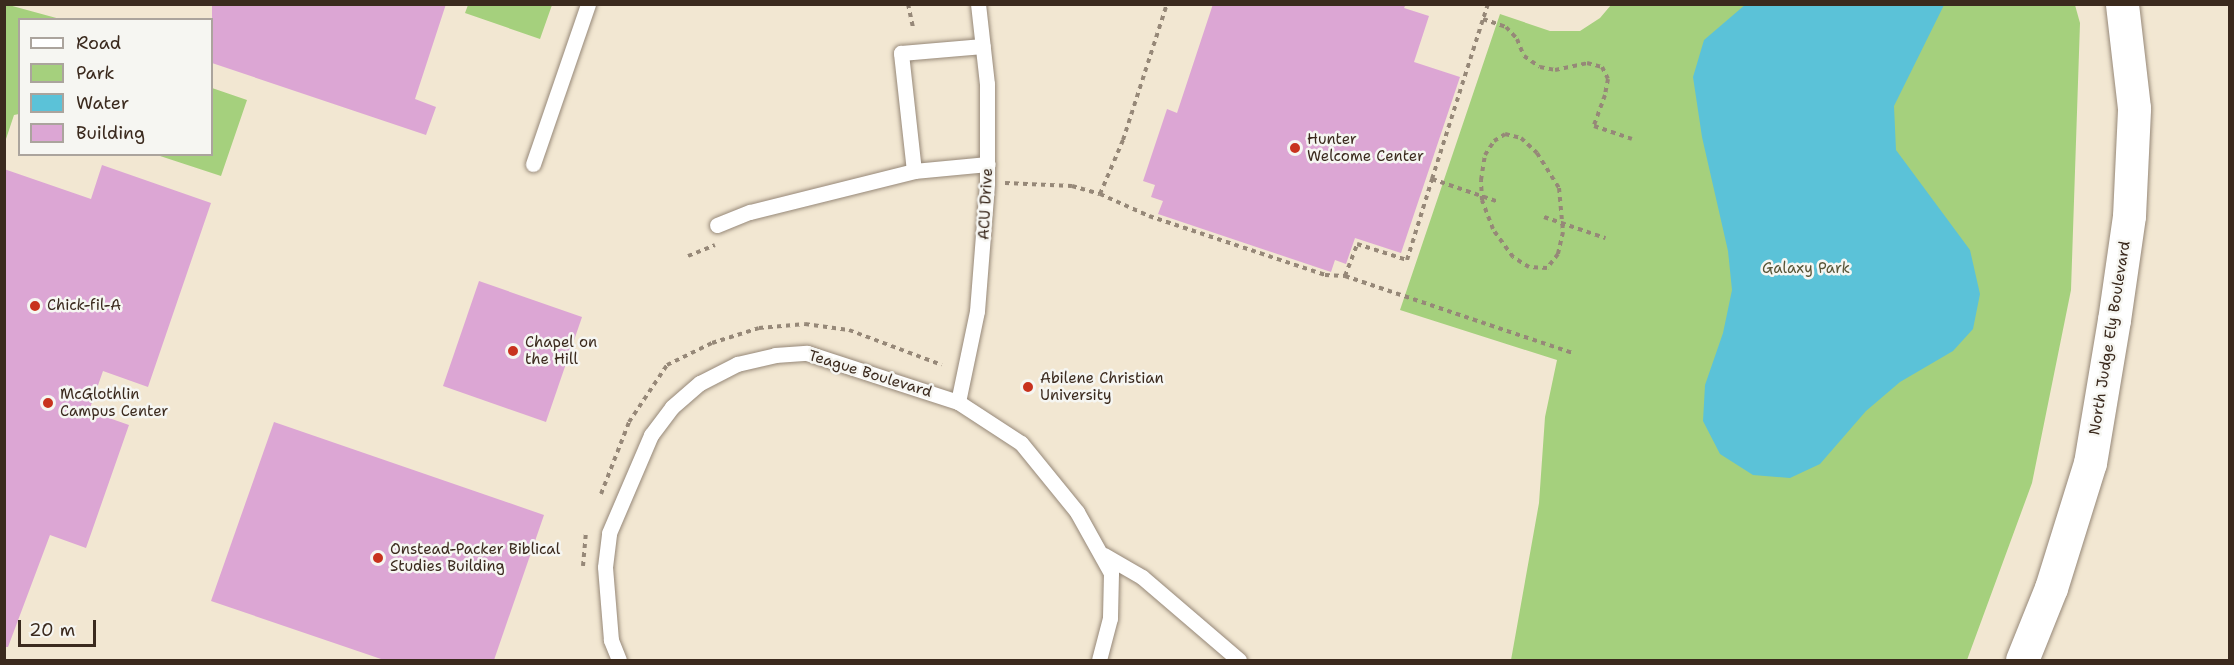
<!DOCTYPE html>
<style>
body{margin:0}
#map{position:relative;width:2234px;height:665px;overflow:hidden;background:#f2e7d2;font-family:"Shantell Sans",sans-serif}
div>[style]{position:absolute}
.green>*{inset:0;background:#a5d07d}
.water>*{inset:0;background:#5bc2d8}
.building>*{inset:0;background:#dca6d4}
.path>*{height:4px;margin-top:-2px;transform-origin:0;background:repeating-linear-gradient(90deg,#968878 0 4.5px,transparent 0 9px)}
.roads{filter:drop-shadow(0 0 2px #968878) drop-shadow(0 0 2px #968878)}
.service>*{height:15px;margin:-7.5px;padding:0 7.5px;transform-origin:7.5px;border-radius:7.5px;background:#fff}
.secondary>*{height:33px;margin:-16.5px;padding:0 16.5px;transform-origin:16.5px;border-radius:16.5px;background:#fff}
.dots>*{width:16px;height:16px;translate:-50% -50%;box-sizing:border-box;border:3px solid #f6f6f2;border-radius:50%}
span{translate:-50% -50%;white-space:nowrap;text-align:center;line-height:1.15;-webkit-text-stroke:5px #f6f6f2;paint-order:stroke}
.poi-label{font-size:15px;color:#3b2a1e}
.left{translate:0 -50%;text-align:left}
.street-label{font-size:15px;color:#3b2a1e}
.park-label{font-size:15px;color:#565436}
.frame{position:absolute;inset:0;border:6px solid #3b2a1e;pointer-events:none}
.legend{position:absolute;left:18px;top:18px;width:195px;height:138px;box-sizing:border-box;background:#f6f6f2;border:2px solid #aba49d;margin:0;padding:8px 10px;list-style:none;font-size:18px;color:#3b2a1e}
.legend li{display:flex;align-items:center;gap:12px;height:30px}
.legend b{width:30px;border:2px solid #aba49d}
.scale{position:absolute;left:18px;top:620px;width:78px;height:27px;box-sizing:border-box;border:3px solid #3b2a1e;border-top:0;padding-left:8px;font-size:18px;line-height:21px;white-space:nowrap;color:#3b2a1e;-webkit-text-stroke:4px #f6f6f2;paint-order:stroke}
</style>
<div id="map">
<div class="green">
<div style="clip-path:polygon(5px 4px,60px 19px,20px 20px,19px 114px,14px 115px,5px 142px)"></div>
<div style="clip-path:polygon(468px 5px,468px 4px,552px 5px,540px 39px,465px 13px)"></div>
<div style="clip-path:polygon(1611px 5px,2075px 5px,2080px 23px,2071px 290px,2032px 483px,1967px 660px,1511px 660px,1539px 503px,1545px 417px,1557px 360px,1400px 310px,1500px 14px,1550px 31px,1580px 31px,1600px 18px)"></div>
<div style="clip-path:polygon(212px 88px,247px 100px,221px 176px,157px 155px,212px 154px)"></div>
</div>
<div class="water">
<div style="clip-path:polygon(1746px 4px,1944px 5px,1894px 106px,1896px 150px,1970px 250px,1980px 294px,1973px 329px,1953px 351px,1900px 382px,1866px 411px,1820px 464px,1790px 478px,1753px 475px,1720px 454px,1703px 421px,1705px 385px,1723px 333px,1732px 290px,1728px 251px,1702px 137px,1693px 77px,1704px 40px)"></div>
</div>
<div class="building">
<div style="clip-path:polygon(212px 4px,446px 4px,415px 99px,436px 107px,426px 135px,212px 63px)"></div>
<div style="clip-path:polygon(1213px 4px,1406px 4px,1404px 8px,1429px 16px,1414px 62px,1460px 77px,1401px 253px,1355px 238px,1346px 264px,1335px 260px,1331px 272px,1158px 214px,1163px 201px,1151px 197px,1155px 185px,1143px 181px,1167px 109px,1177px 113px)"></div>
<div style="clip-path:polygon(102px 165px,211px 203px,148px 387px,103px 371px,89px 411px,129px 425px,86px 548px,50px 535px,8px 647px,4px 647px,4px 169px,91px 199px)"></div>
<div style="clip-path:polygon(479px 281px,582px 317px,546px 422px,443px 386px)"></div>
<div style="clip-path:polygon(274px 422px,544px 515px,494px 660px,384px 660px,211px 601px)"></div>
</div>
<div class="path">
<div style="left:908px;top:4px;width:24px;rotate:78deg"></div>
<div style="left:1488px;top:4px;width:16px;rotate:108deg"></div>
<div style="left:1483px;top:19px;width:24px;rotate:19deg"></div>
<div style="left:1506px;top:27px;width:16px;rotate:47deg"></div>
<div style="left:1517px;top:39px;width:18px;rotate:68deg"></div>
<div style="left:1524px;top:56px;width:19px;rotate:35deg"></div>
<div style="left:1540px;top:67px;width:15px;rotate:11deg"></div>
<div style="left:1555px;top:70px;width:33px;rotate:-12deg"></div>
<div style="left:1587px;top:63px;width:16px;rotate:15deg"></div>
<div style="left:1602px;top:67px;width:13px;rotate:63deg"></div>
<div style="left:1608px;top:79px;width:16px;rotate:101deg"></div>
<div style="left:1605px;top:95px;width:33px;rotate:110deg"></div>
<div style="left:1594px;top:126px;width:40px;rotate:18.9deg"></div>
<div style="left:1505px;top:134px;width:16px;rotate:14deg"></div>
<div style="left:1521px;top:138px;width:22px;rotate:43deg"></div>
<div style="left:1537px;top:153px;width:41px;rotate:57.8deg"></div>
<div style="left:1559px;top:188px;width:44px;rotate:84.8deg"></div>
<div style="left:1563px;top:232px;width:23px;rotate:103deg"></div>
<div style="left:1558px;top:254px;width:18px;rotate:128deg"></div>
<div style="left:1547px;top:268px;width:18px;rotate:-177deg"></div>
<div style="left:1529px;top:267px;width:19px;rotate:-148deg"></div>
<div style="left:1513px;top:257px;width:34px;rotate:-126deg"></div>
<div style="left:1493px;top:229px;width:31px;rotate:-111deg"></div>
<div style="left:1482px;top:200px;width:20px;rotate:-93deg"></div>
<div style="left:1481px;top:180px;width:25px;rotate:-81deg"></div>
<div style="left:1485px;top:155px;width:17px;rotate:-57deg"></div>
<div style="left:1494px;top:141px;width:13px;rotate:-32deg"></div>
<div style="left:1432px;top:179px;width:168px;rotate:-72.3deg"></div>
<div style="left:1005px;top:183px;width:67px;rotate:2.6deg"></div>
<div style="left:1072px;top:186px;width:29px;rotate:16deg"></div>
<div style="left:1100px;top:194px;width:54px;rotate:24.2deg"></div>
<div style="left:1149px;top:216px;width:186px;rotate:18.5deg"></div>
<div style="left:1325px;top:275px;width:20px;rotate:3deg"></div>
<div style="left:1345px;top:276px;width:240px;rotate:18.7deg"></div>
<div style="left:1100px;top:194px;width:59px;rotate:-66.9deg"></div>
<div style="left:1123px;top:140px;width:143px;rotate:-72.1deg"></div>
<div style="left:1544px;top:217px;width:65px;rotate:19deg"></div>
<div style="left:688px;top:256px;width:29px;rotate:-22deg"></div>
<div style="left:1345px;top:276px;width:34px;rotate:-69deg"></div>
<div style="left:1357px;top:244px;width:52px;rotate:17.7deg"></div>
<div style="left:1407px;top:260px;width:85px;rotate:-72.8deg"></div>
<div style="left:1432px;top:179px;width:68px;rotate:19deg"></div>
<div style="left:601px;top:494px;width:77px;rotate:-68.7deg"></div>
<div style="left:629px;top:422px;width:69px;rotate:-56.3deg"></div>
<div style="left:667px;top:365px;width:50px;rotate:-26.1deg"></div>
<div style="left:712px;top:343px;width:49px;rotate:-17.7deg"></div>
<div style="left:759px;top:328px;width:46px;rotate:-5deg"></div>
<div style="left:805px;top:324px;width:44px;rotate:7.8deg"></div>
<div style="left:849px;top:330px;width:99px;rotate:20.6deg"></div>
<div style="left:583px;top:566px;width:34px;rotate:-85deg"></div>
</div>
<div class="roads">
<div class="service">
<div style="left:533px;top:164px;width:169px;rotate:-71deg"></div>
<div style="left:914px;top:171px;width:119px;rotate:-96.3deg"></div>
<div style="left:901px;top:53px;width:82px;rotate:-4.9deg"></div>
<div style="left:717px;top:225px;width:35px;rotate:-22deg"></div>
<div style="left:750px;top:212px;width:169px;rotate:-14deg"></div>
<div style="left:914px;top:171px;width:74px;rotate:-5.4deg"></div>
<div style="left:958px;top:402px;width:93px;rotate:-78.2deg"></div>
<div style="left:977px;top:311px;width:128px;rotate:-85.5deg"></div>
<div style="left:987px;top:183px;width:99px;rotate:-90deg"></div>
<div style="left:987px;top:84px;width:81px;rotate:-96.4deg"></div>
<div style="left:1104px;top:555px;width:44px;rotate:30.1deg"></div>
<div style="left:1142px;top:577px;width:128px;rotate:40.6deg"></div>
<div style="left:619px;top:660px;width:22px;rotate:-112deg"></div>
<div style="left:611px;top:640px;width:73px;rotate:-94.7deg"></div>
<div style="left:605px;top:567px;width:34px;rotate:-83deg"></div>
<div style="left:609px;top:533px;width:107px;rotate:-66.8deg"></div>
<div style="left:651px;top:435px;width:35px;rotate:-53deg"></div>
<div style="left:672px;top:407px;width:37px;rotate:-41deg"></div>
<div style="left:700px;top:383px;width:42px;rotate:-27.2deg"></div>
<div style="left:737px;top:364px;width:39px;rotate:-13deg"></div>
<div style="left:775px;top:355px;width:32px;rotate:-4deg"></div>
<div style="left:807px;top:353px;width:159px;rotate:18deg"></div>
<div style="left:958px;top:402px;width:75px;rotate:33.1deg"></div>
<div style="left:1021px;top:443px;width:89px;rotate:50.9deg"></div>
<div style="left:1077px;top:512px;width:70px;rotate:60.9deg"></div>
<div style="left:1111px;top:573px;width:45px;rotate:91.3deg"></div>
<div style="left:1110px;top:618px;width:43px;rotate:104.7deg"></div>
</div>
<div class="secondary">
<div style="left:2022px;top:660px;width:78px;rotate:-68.1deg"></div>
<div style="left:2051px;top:588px;width:131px;rotate:-72.7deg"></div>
<div style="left:2090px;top:463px;width:145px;rotate:-80.5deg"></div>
<div style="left:2114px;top:320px;width:105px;rotate:-81.8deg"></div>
<div style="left:2129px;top:216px;width:108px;rotate:-87.3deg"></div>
<div style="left:2134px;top:108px;width:105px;rotate:-96.6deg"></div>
</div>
</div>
<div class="dots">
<div style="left:1295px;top:148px;background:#c8321e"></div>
<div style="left:35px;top:306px;background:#c8321e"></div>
<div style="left:513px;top:351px;background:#c8321e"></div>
<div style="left:1028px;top:387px;background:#c8321e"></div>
<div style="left:48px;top:403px;background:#c8321e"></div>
<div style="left:378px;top:558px;background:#c8321e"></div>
</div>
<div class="poi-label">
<span class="left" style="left:1307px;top:148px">Hunter<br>Welcome Center</span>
<span class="left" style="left:47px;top:306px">Chick-fil-A</span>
<span class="left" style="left:525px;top:351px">Chapel on<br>the Hill</span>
<span class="left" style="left:1040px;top:387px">Abilene Christian<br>University</span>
<span class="left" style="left:60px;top:403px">McGlothlin<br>Campus Center</span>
<span class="left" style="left:390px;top:558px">Onstead-Packer Biblical<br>Studies Building</span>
</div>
<div class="street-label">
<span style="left:986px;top:204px;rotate:-87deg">ACU Drive</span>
<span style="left:2110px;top:338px;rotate:-81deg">North Judge Ely Boulevard</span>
<span style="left:870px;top:374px;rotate:17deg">Teague Boulevard</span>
</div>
<div class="park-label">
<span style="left:1806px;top:269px">Galaxy Park</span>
</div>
<div class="frame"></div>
<ul class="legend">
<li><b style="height:8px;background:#fff"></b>Road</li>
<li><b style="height:16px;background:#a5d07d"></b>Park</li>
<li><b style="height:16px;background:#5bc2d8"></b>Water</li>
<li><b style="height:16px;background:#dca6d4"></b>Building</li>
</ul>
<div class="scale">20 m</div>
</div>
